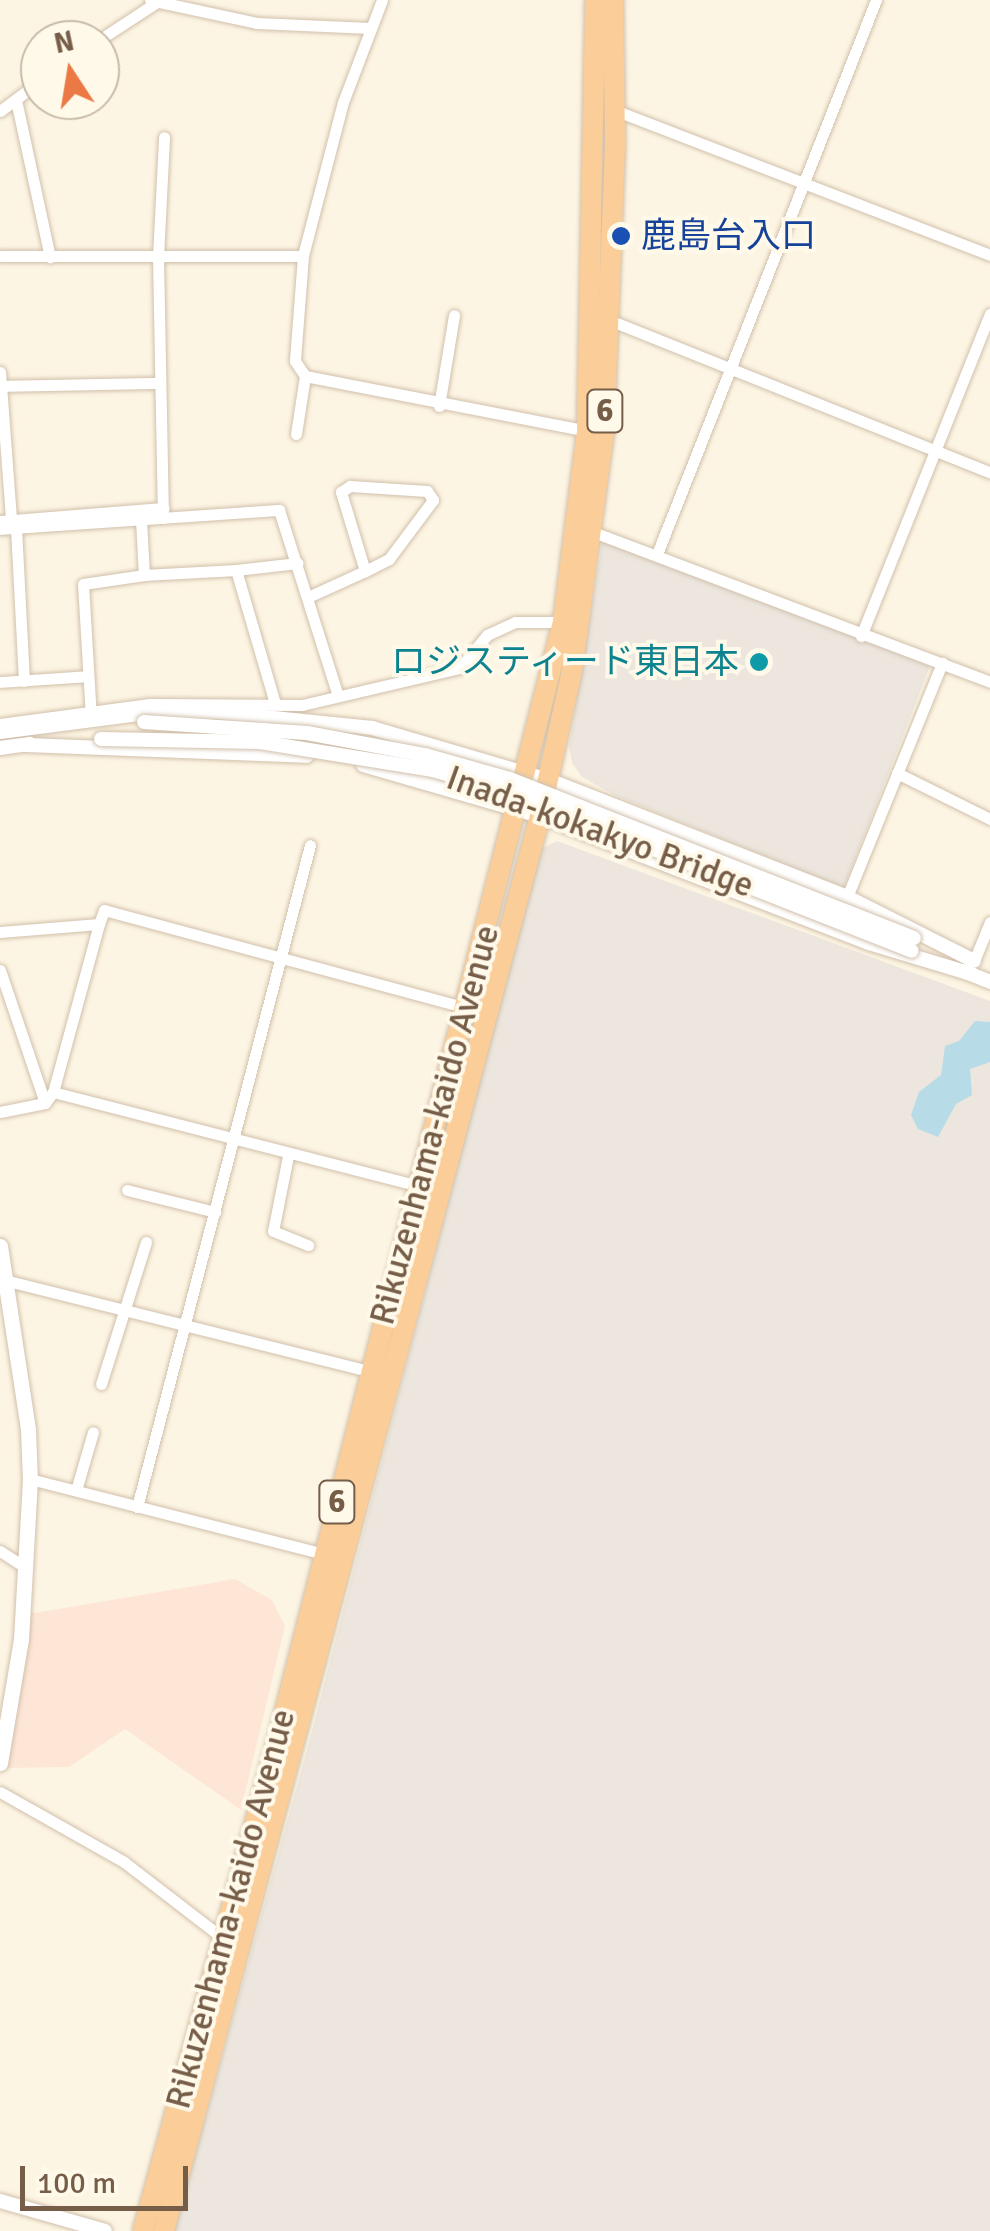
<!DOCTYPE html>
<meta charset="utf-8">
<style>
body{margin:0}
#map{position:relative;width:990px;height:2231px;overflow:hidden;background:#fdf5e3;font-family:Signika,"Noto Sans JP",sans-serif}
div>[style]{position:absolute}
.commercial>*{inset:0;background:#fee6d7}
.industrial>*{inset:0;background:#ece6de}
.water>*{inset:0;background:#b7dce7}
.roads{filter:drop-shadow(0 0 2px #d1c0ac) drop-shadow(0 0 2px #d1c0ac)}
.minor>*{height:11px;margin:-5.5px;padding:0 5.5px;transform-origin:5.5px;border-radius:5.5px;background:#fff}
.tertiary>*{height:14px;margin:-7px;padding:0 7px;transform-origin:7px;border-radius:7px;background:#fff}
.secondary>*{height:15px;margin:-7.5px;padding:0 7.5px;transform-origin:7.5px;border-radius:7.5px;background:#fff}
.trunk>*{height:20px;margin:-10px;padding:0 10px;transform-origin:10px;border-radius:10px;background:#fbce99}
.bridges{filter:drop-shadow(0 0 2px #d1c0ac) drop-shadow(0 0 2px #d1c0ac)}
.tertiary-bridge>*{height:14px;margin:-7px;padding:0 7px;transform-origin:7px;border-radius:7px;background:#fff}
.dots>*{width:28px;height:28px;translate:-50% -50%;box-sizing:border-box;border:5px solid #fff9ea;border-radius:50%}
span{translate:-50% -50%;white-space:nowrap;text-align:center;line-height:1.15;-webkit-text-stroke:8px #fff9ea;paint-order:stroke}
.shield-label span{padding:2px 8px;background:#fff9ea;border:2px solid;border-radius:8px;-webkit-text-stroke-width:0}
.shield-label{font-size:32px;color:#765d48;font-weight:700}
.transit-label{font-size:35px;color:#164399}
.left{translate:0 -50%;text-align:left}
.culture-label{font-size:35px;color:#0d838f}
.right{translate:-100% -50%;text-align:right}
.street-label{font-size:35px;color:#765d48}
.north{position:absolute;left:20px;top:20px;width:100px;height:100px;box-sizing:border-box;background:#fff9ea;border:2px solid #c8bba9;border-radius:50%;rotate:348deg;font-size:28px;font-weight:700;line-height:40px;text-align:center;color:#765d48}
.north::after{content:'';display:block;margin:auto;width:35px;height:45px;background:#eb7945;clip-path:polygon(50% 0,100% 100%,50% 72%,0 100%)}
.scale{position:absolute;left:20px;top:2166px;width:168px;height:45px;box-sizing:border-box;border:5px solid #765d48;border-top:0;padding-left:12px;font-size:30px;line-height:35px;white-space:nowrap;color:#765d48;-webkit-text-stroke:8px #fff9ea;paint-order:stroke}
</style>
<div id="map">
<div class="commercial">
<div style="clip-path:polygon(235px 1579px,272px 1600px,285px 1626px,241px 1810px,125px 1729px,69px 1767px,6px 1768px,29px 1614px)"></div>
</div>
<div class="industrial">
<div style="clip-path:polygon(603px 538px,930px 666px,844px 888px,616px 796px,582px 777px,572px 763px,569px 746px)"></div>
<div style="clip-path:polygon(557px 841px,990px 1001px,990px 2231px,174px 2231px,309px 1743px,539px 850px)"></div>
</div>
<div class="water">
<div style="clip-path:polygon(975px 1021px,990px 1022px,990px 1062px,970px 1069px,972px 1095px,956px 1104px,938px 1137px,918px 1129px,911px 1115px,919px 1092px,941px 1075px,945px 1046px,959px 1041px)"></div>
</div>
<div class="roads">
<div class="minor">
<div style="left:150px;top:0;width:109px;rotate:12.1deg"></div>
<div style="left:257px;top:23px;width:113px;rotate:2.5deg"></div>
<div style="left:382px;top:0;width:109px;rotate:110.9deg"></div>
<div style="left:343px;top:102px;width:159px;rotate:104.6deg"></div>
<div style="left:303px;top:256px;width:105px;rotate:94.4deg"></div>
<div style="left:295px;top:361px;width:18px;rotate:56deg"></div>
<div style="left:305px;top:376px;width:287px;rotate:11deg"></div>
<div style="left:99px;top:40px;width:69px;rotate:-33.2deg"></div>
<div style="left:16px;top:100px;width:161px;rotate:77.8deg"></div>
<div style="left:612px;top:109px;width:405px;rotate:21.1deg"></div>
<div style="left:0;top:111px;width:50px;rotate:-36.9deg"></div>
<div style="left:0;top:256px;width:303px"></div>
<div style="left:604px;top:318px;width:416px;rotate:21.8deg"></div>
<div style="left:0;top:372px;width:148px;rotate:85.7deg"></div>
<div style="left:1px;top:386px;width:158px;rotate:-1.1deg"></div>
<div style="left:439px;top:406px;width:92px;rotate:-80.6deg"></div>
<div style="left:296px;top:434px;width:59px;rotate:-81.2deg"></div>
<div style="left:163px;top:518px;width:261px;rotate:-91.1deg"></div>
<div style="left:158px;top:257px;width:120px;rotate:-87.1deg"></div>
<div style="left:141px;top:520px;width:55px;rotate:86.9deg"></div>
<div style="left:0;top:521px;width:164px;rotate:-4.6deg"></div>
<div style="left:16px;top:528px;width:153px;rotate:87deg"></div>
<div style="left:0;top:529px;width:280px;rotate:-3.9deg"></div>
<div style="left:279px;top:510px;width:195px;rotate:72.4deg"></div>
<div style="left:588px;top:530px;width:430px;rotate:20.7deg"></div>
<div style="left:657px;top:554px;width:596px;rotate:-68.43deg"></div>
<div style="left:236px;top:570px;width:62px;rotate:-6.4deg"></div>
<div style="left:308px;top:597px;width:63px;rotate:-24.5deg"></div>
<div style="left:365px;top:571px;width:83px;rotate:-106.9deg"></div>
<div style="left:341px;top:492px;width:11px;rotate:-34deg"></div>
<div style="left:350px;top:486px;width:77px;rotate:3.7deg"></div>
<div style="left:427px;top:491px;width:11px;rotate:56deg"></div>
<div style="left:433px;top:500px;width:74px;rotate:126.7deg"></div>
<div style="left:389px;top:559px;width:27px;rotate:153deg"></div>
<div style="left:861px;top:636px;width:347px;rotate:-68.2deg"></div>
<div style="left:0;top:682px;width:88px;rotate:-3.9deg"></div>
<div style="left:91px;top:718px;width:134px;rotate:-93.4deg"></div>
<div style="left:83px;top:584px;width:62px;rotate:-8.4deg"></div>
<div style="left:144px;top:575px;width:92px;rotate:-3.1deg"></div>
<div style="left:236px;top:570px;width:139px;rotate:73.7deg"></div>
<div style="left:0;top:724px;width:151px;rotate:-7.6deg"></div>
<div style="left:150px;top:704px;width:152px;rotate:0.4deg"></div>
<div style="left:302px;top:705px;width:162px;rotate:-13.2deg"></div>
<div style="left:460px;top:668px;width:43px;rotate:-50.7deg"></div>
<div style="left:487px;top:635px;width:31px;rotate:-25deg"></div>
<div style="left:515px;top:622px;width:48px"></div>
<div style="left:897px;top:773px;width:104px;rotate:26.3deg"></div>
<div style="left:847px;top:897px;width:253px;rotate:-67.9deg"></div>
<div style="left:99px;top:924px;width:15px;rotate:-70deg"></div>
<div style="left:104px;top:910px;width:376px;rotate:15.1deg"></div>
<div style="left:0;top:932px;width:99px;rotate:-4.6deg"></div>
<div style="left:99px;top:924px;width:174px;rotate:105.3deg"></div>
<div style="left:974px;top:961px;width:42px;rotate:-67.7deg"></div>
<div style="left:0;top:970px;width:140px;rotate:71.3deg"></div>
<div style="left:0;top:1112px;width:46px;rotate:-11.3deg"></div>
<div style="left:45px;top:1103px;width:14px;rotate:-54deg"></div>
<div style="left:53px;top:1092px;width:377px;rotate:14.4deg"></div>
<div style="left:288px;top:1156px;width:76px;rotate:101.3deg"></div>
<div style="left:273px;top:1231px;width:38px;rotate:22deg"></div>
<div style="left:127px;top:1190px;width:91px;rotate:14deg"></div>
<div style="left:4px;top:1280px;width:376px;rotate:14deg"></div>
<div style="left:101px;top:1384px;width:149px;rotate:-72.4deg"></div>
<div style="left:30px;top:1479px;width:303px;rotate:14.3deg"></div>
<div style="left:77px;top:1487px;width:57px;rotate:-73.8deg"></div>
<div style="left:137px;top:1507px;width:684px;rotate:-75.35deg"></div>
<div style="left:0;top:1551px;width:31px;rotate:33deg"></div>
<div style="left:0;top:1792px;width:142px;rotate:29.4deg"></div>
<div style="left:124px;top:1862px;width:126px;rotate:37.6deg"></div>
</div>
<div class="tertiary">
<div style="left:0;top:732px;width:148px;rotate:-7.4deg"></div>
<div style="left:147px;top:713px;width:68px;rotate:-0.8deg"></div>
<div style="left:215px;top:712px;width:158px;rotate:5.8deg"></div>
<div style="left:372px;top:728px;width:184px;rotate:16.4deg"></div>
<div style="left:549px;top:780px;width:320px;rotate:21.4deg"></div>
<div style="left:847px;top:897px;width:142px;rotate:26.7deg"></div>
<div style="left:26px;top:745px;width:281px;rotate:2.2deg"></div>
<div style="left:0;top:748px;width:30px;rotate:-8deg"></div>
<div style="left:363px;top:765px;width:184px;rotate:16.1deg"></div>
<div style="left:540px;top:816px;width:353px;rotate:21.1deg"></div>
<div style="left:869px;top:943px;width:108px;rotate:16.8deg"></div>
<div style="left:963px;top:971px;width:29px;rotate:22deg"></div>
<div style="left:0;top:2201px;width:109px;rotate:15.9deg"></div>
</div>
<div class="secondary">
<div style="left:0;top:1246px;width:186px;rotate:81.3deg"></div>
<div style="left:28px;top:1430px;width:49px;rotate:87.7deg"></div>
<div style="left:30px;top:1479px;width:160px;rotate:93.2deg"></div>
<div style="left:21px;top:1639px;width:126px;rotate:99.6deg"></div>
</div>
<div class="trunk">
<div style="left:143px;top:2231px;width:510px;rotate:-74.66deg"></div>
<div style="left:278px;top:1739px;width:1153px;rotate:-75.69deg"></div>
<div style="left:563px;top:622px;width:193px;rotate:-82.8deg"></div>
<div style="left:587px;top:431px;width:431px;rotate:-88.9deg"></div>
<div style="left:164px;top:2231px;width:1464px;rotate:-75.12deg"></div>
<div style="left:540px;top:816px;width:148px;rotate:-77.6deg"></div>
<div style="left:572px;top:671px;width:241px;rotate:-82.4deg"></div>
<div style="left:604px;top:432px;width:291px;rotate:-87.8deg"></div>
<div style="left:615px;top:141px;width:141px;rotate:-90.8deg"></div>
</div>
</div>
<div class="bridges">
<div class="tertiary-bridge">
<div style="left:144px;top:722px;width:163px;rotate:3.9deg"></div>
<div style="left:307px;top:733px;width:120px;rotate:10.6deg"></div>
<div style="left:425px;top:755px;width:88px;rotate:15.8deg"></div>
<div style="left:510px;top:779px;width:434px;rotate:21.5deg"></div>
<div style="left:101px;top:739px;width:159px;rotate:1.1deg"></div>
<div style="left:260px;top:742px;width:174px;rotate:9.2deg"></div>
<div style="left:432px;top:770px;width:77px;rotate:15.8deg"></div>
<div style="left:506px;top:791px;width:436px;rotate:21.5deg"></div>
</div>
</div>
<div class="dots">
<div style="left:621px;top:236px;background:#1a4fb4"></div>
<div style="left:759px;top:662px;background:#0f9aa8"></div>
</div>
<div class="shield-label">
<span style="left:605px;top:411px">6</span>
<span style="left:337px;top:1502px">6</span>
</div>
<div class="transit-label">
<span class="left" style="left:641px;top:236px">鹿島台入口</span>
</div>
<div class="culture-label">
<span class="right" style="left:739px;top:662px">ロジスティード東日本</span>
</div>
<div class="street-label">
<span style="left:600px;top:832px;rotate:20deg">Inada-kokakyo Bridge</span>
<span style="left:435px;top:1125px;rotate:-75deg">Rikuzenhama-kaido Avenue</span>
<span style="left:231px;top:1909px;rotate:-75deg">Rikuzenhama-kaido Avenue</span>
</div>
<div class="north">N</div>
<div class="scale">100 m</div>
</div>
